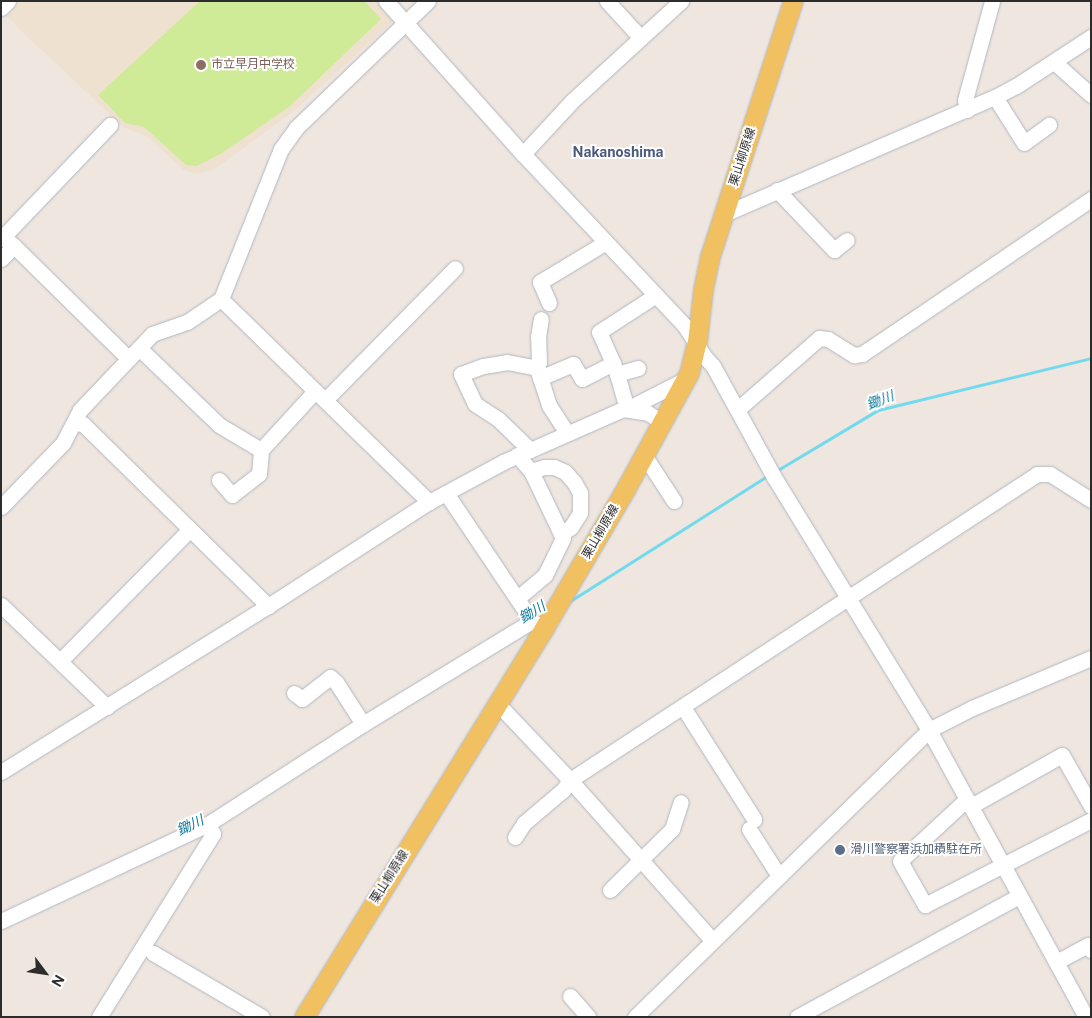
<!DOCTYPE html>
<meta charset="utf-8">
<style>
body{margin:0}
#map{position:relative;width:1092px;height:1018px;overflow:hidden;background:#eee6df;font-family:"Public Sans","Noto Sans JP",sans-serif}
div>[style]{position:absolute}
.education>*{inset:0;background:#efe1cf}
.pitch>*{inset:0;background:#d0eb98}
.stream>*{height:3px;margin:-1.5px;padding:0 1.5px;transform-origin:1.5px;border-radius:1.5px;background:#73daee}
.roads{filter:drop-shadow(0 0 1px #b2b6c0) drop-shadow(0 0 1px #b2b6c0)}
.minor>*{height:15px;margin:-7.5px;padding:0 7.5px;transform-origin:7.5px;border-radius:7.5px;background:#fff}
.major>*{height:19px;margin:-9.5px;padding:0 9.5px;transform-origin:9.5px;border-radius:9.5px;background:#f0c061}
.dots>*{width:14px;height:14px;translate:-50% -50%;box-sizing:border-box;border:2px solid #fff;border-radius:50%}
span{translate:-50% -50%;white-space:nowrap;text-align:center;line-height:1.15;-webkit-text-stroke:4px #fff;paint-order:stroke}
.education-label{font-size:12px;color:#785e54}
.left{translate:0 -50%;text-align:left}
.street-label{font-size:12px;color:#2c2c2c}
.service-label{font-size:12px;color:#4e5e75}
.neighbourhood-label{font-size:14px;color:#4c5a7d;font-weight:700}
.water-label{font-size:14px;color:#0e7c9e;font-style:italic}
.frame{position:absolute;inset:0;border:2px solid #2c2c2c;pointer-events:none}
.north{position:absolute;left:20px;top:948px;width:50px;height:50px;-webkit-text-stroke:4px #fff;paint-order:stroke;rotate:121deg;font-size:14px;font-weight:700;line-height:20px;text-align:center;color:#2c2c2c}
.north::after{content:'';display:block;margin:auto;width:18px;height:22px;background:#2c2c2c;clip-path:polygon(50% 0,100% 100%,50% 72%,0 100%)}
</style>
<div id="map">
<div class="education">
<div style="clip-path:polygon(21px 1px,378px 1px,394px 20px,294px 111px,213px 170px,195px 174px,182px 169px,148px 137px,123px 127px,7px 17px)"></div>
</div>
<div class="pitch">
<div style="clip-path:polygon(200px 1px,364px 1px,381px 19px,289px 107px,222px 153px,197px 166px,186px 165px,144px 127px,125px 123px,98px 95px)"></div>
</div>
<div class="stream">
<div style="left:776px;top:471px;width:119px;rotate:-30.9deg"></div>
<div style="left:878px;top:410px;width:219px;rotate:-13.7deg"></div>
<div style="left:567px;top:603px;width:239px;rotate:-32.4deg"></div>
</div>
<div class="roads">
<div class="minor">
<div style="left:386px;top:1px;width:205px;rotate:48.2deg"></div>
<div style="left:523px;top:154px;width:235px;rotate:46.7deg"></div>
<div style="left:684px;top:325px;width:37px;rotate:57deg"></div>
<div style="left:704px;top:356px;width:13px;rotate:48deg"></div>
<div style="left:713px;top:366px;width:127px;rotate:61.2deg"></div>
<div style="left:774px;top:477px;width:297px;rotate:58.5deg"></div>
<div style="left:929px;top:730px;width:327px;rotate:61.3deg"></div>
<div style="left:607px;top:1px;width:50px;rotate:47.4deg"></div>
<div style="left:1px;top:8px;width:10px;rotate:-45deg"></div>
<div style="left:1054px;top:62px;width:50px;rotate:41.7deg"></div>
<div style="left:995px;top:97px;width:54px;rotate:57.8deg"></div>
<div style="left:1024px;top:143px;width:31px;rotate:-36deg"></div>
<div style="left:967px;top:110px;width:10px;rotate:-101deg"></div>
<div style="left:965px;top:100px;width:103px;rotate:-74.7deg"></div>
<div style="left:523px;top:154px;width:72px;rotate:-47.2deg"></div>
<div style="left:572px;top:101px;width:148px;rotate:-42.5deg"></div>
<div style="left:777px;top:190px;width:83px;rotate:46.5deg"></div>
<div style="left:834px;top:250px;width:16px;rotate:-38deg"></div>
<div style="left:724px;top:214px;width:295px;rotate:-23.4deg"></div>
<div style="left:995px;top:97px;width:24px;rotate:-28deg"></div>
<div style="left:1016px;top:86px;width:90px;rotate:-33.2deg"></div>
<div style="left:1px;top:239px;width:158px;rotate:-46.3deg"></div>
<div style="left:14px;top:246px;width:161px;rotate:44.5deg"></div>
<div style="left:1px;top:259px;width:18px;rotate:-45deg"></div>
<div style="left:14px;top:246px;width:9px;rotate:-139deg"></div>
<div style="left:221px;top:299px;width:291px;rotate:44.3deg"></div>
<div style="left:549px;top:303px;width:23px;rotate:-113deg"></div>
<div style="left:540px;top:282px;width:77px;rotate:-31.2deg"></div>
<div style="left:139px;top:348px;width:111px;rotate:43.9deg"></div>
<div style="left:219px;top:425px;width:49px;rotate:30.8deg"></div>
<div style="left:613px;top:363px;width:34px;rotate:-114deg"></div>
<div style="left:599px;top:332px;width:68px;rotate:-33deg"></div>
<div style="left:537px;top:368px;width:6px;rotate:-72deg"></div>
<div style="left:539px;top:362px;width:25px;rotate:-92deg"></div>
<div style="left:538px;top:337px;width:18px;rotate:-81deg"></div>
<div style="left:638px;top:368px;width:22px;rotate:164deg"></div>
<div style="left:617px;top:374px;width:36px;rotate:74deg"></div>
<div style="left:627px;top:409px;width:66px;rotate:-27deg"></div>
<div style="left:325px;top:400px;width:185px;rotate:-45.4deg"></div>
<div style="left:738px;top:409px;width:108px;rotate:-41.2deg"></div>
<div style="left:819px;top:338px;width:9px;rotate:6deg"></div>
<div style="left:828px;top:339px;width:31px;rotate:32deg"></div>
<div style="left:854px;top:355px;width:8px;rotate:-7deg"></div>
<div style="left:862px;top:354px;width:277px;rotate:-34.1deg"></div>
<div style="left:75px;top:423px;width:8px;rotate:7deg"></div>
<div style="left:83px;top:424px;width:260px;rotate:44.5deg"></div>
<div style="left:268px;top:606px;width:192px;rotate:-32.9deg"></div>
<div style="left:429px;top:502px;width:84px;rotate:-28.4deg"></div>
<div style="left:503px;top:462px;width:131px;rotate:-23.8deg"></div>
<div style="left:623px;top:409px;width:25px;rotate:9deg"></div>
<div style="left:648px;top:413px;width:17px;rotate:33deg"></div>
<div style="left:567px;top:433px;width:33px;rotate:-123deg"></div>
<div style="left:549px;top:405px;width:28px;rotate:-108deg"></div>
<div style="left:540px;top:378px;width:36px;rotate:-23deg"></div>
<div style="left:573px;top:364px;width:17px;rotate:59deg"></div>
<div style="left:582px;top:379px;width:35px;rotate:-27deg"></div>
<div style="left:613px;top:363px;width:12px;rotate:70deg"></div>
<div style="left:530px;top:450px;width:45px;rotate:-135.9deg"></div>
<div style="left:498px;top:419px;width:27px;rotate:-147deg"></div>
<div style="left:475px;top:404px;width:33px;rotate:-115deg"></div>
<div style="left:461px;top:374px;width:23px;rotate:-20deg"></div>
<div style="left:483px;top:366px;width:24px;rotate:-9deg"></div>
<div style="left:507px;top:362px;width:31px;rotate:11deg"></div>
<div style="left:537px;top:368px;width:10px;rotate:73deg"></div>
<div style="left:517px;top:455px;width:21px;rotate:49deg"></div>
<div style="left:531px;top:471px;width:74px;rotate:64.5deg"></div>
<div style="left:563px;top:538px;width:41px;rotate:115.9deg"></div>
<div style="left:545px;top:575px;width:35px;rotate:140deg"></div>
<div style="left:644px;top:455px;width:55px;rotate:56.9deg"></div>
<div style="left:531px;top:471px;width:14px;rotate:-17deg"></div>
<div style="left:544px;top:467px;width:10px"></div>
<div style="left:554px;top:467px;width:12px;rotate:24deg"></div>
<div style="left:565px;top:472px;width:13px;rotate:48deg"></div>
<div style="left:574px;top:482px;width:13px;rotate:61deg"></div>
<div style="left:580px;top:493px;width:20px;rotate:90deg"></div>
<div style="left:580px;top:513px;width:17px;rotate:123deg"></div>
<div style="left:571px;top:527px;width:12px;rotate:145deg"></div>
<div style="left:219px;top:480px;width:20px;rotate:49deg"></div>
<div style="left:232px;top:495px;width:34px;rotate:-38deg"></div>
<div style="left:259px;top:474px;width:24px;rotate:-85deg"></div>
<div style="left:261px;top:450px;width:80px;rotate:-47.5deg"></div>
<div style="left:446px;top:493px;width:154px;rotate:56.1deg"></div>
<div style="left:532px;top:621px;width:9px;rotate:32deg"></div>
<div style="left:1px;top:507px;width:89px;rotate:-45.9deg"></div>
<div style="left:63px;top:443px;width:37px;rotate:-63deg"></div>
<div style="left:80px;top:410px;width:105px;rotate:-46.5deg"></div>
<div style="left:152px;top:334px;width:37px;rotate:-19deg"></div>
<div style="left:187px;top:322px;width:41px;rotate:-34.1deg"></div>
<div style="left:221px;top:299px;width:162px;rotate:-68.2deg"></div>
<div style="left:281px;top:149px;width:26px;rotate:-54deg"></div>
<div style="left:296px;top:128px;width:183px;rotate:-43.9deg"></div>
<div style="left:1px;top:605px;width:147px;rotate:43.9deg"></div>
<div style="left:60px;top:661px;width:184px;rotate:-45.4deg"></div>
<div style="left:294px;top:693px;width:10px;rotate:37deg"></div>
<div style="left:302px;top:699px;width:36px;rotate:-38deg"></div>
<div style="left:330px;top:677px;width:8px;rotate:40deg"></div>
<div style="left:336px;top:682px;width:50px;rotate:57.3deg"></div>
<div style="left:363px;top:724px;width:198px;rotate:-31.4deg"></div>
<div style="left:497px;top:703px;width:106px;rotate:46.5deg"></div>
<div style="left:570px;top:780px;width:214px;rotate:48.4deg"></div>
<div style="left:683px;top:707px;width:133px;rotate:57.6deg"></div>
<div style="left:1px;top:772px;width:314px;rotate:-31.9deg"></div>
<div style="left:967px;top:799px;width:91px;rotate:137.2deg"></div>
<div style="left:900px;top:861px;width:51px;rotate:60.4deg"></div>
<div style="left:925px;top:905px;width:186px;rotate:-27.1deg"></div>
<div style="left:971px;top:806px;width:104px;rotate:-29.3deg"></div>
<div style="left:1062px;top:755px;width:59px;rotate:60.4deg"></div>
<div style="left:749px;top:829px;width:56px;rotate:57.4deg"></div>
<div style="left:515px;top:837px;width:17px;rotate:-57deg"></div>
<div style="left:524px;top:823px;width:51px;rotate:-40.2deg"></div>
<div style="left:563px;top:790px;width:12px;rotate:-55deg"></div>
<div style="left:570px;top:780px;width:558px;rotate:-33.23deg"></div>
<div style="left:1037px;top:474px;width:13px"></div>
<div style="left:1050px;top:474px;width:49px;rotate:32.4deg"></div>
<div style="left:610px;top:890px;width:87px;rotate:-44.5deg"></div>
<div style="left:672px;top:829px;width:28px;rotate:-72deg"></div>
<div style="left:1px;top:921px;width:229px;rotate:-25.1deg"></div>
<div style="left:153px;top:953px;width:126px;rotate:30.4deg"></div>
<div style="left:1056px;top:962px;width:36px;rotate:-28deg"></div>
<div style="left:1088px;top:945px;width:6px;rotate:59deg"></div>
<div style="left:570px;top:996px;width:28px;rotate:49deg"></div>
<div style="left:99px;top:1017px;width:216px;rotate:-58.1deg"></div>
<div style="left:213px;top:834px;width:11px;rotate:-117deg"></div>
<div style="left:208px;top:824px;width:184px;rotate:-32.8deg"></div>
<div style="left:635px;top:1017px;width:411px;rotate:-44.3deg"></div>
<div style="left:929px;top:730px;width:48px;rotate:-27.1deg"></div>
<div style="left:972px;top:708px;width:129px;rotate:-22.8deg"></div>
<div style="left:797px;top:1017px;width:253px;rotate:-28.6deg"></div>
</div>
<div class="major">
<div style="left:304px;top:1017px;width:457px;rotate:-58.3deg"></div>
<div style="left:544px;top:628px;width:162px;rotate:-59.6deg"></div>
<div style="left:626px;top:488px;width:131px;rotate:-61.3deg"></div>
<div style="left:689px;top:373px;width:32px;rotate:-76deg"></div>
<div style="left:697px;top:342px;width:53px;rotate:-83.5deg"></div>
<div style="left:703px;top:289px;width:34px;rotate:-78deg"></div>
<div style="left:710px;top:256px;width:268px;rotate:-72deg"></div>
</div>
</div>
<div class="dots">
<div style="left:201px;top:65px;background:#8d6e63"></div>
<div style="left:840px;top:850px;background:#5c6f8a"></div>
</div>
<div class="education-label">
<span class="left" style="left:211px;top:65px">市立早月中学校</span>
</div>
<div class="street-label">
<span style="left:743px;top:157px;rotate:-72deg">栗山柳原線</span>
<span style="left:601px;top:532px;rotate:-60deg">栗山柳原線</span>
<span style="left:390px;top:877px;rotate:-58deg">栗山柳原線</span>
</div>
<div class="service-label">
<span class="left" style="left:850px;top:850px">滑川警察署浜加積駐在所</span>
</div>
<div class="neighbourhood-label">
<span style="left:618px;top:152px">Nakanoshima</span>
</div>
<div class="water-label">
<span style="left:880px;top:400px;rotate:-21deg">鋤川</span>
<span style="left:532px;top:612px;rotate:-32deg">鋤川</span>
<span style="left:190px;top:825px;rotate:-25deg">鋤川</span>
</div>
<div class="frame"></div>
<div class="north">N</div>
</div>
